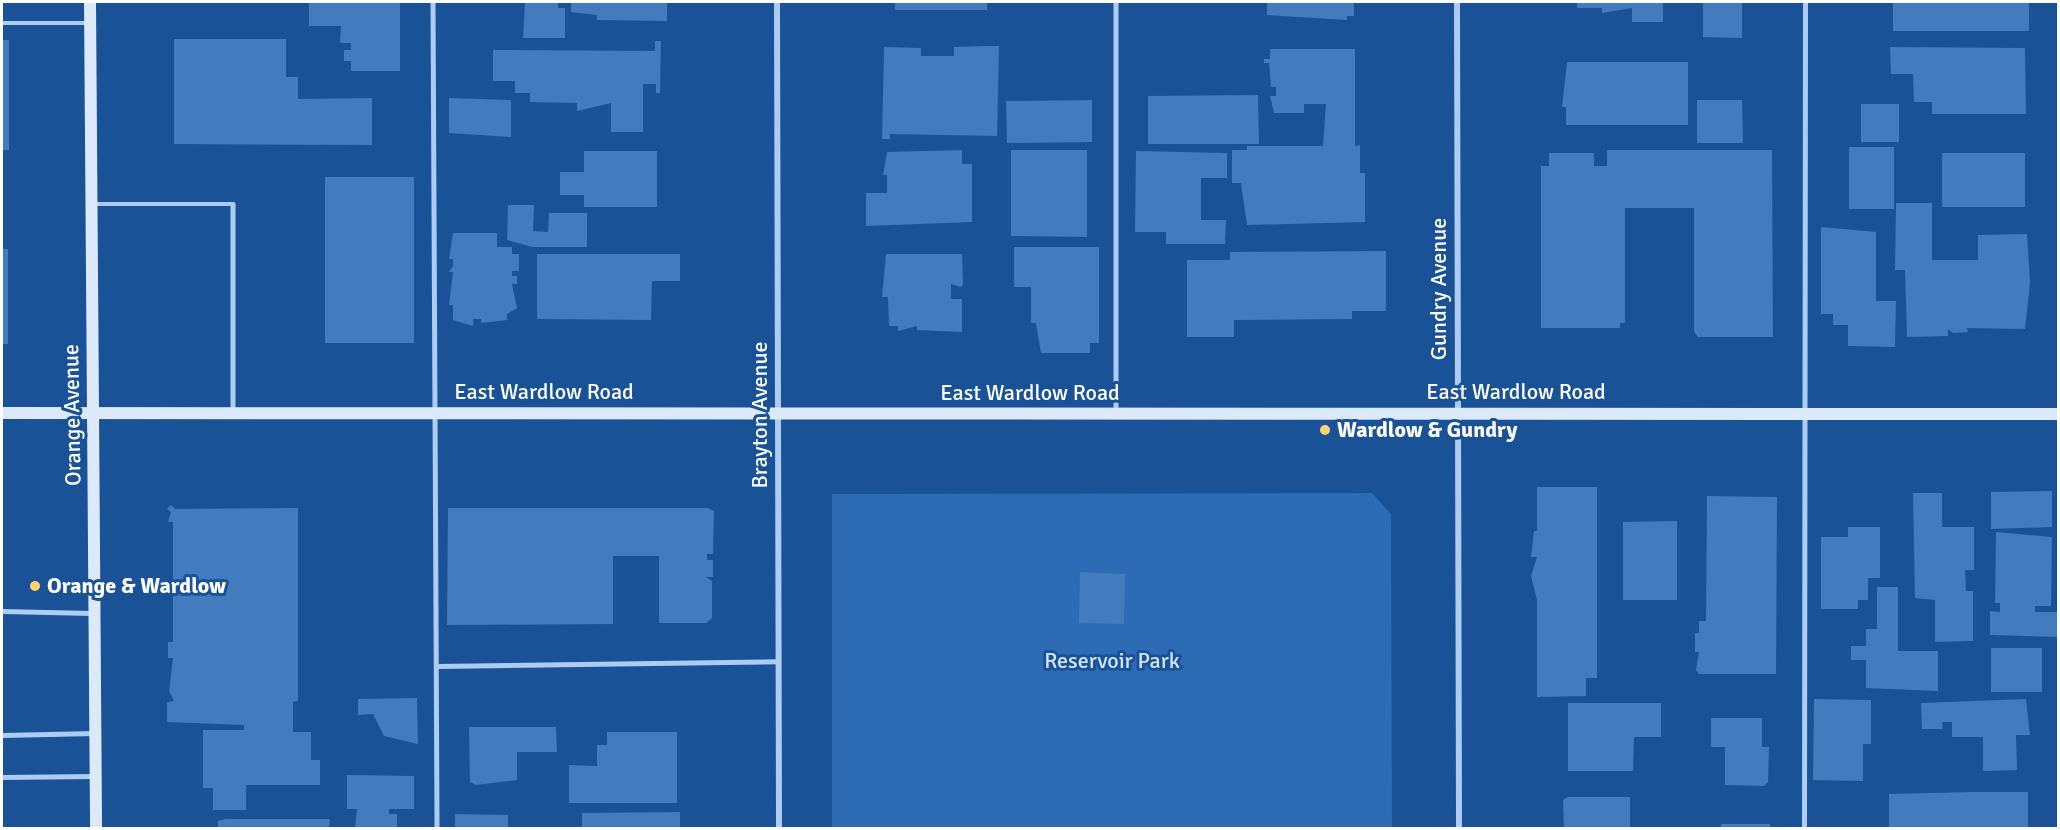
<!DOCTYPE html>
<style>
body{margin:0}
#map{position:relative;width:2060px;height:830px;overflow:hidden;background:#195297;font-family:Signika,sans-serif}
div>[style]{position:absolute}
.green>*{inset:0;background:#2d6cb5}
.building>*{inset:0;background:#427bbe}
.lane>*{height:4.5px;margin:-2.25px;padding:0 2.25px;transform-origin:2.25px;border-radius:2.25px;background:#acccf1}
.street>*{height:6px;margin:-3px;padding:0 3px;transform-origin:3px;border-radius:3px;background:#acccf1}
.secondary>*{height:12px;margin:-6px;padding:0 6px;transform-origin:6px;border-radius:6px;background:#dbe9fb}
.dots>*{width:16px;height:16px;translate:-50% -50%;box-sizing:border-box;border:3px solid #195297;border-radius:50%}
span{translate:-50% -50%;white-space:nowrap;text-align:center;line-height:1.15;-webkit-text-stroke:6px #195297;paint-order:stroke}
.street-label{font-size:22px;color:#fff}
.poi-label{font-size:22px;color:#fff;font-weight:700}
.left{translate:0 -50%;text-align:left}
.park-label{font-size:22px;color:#d3e6fc}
.frame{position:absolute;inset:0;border:3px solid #fff;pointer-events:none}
</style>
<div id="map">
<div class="green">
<div style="clip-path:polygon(1372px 493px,1391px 514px,1392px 828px,832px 828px,832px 494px)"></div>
</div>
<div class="building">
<div style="clip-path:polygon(309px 2px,400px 2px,400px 71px,351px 71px,351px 61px,344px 61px,344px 50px,351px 50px,351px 43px,340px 43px,341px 26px,309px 26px)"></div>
<div style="clip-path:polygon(525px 2px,558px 2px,558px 8px,565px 8px,565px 38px,523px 38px)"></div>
<div style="clip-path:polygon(571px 2px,667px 2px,667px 21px,597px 20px,597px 15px,571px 12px)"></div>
<div style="clip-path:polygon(895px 2px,987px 2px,987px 10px,895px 10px)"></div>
<div style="clip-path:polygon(1267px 2px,1354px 2px,1354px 16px,1347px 16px,1347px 20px,1267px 15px)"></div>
<div style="clip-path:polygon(1577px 2px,1663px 2px,1663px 22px,1632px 22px,1632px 8px,1602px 13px,1602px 8px,1577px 8px)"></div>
<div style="clip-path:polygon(1703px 2px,1742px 2px,1742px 38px,1703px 37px)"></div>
<div style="clip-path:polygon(1893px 2px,2029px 2px,2029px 31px,1893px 31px)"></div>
<div style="clip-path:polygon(174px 39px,286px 39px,286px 77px,298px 77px,298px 99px,372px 98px,372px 145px,174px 144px)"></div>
<div style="clip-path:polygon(2px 40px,9px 40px,9px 150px,2px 150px)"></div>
<div style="clip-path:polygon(655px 41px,661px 41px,660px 93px,656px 93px,656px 84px,643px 84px,643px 132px,611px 132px,611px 103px,577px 111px,577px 103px,530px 102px,530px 93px,515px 93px,515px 81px,493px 81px,493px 50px,655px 51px)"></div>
<div style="clip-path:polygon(989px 46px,999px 46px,997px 136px,890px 134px,890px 139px,882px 139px,884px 47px,921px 48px,921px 56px,954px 56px,954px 47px)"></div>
<div style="clip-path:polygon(1890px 47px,2025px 48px,2026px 114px,1932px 114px,1932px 102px,1914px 102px,1913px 74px,1891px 74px)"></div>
<div style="clip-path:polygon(1270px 49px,1355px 49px,1355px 146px,1360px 145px,1360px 173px,1365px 173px,1365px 222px,1247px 225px,1241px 183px,1232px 183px,1232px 150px,1247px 150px,1247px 146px,1323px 146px,1326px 104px,1304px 104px,1304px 113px,1274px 113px,1270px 96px,1276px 96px,1276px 87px,1271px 87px,1269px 63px,1264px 63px,1264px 59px,1270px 59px)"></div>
<div style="clip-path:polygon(1567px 62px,1688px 62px,1688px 125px,1566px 125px,1566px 107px,1562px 107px)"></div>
<div style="clip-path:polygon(1258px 95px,1259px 144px,1148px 144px,1148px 96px)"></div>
<div style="clip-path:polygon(449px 98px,511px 100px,511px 137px,449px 133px)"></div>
<div style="clip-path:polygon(1092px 100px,1092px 142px,1007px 143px,1006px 101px)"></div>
<div style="clip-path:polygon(1697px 100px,1742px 100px,1743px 143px,1697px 143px)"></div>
<div style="clip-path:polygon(1861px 104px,1899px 104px,1899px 142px,1861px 142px)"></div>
<div style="clip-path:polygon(1849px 147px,1894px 147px,1894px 209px,1849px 209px)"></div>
<div style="clip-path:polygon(962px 150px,962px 164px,972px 164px,972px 222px,866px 226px,866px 193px,887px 193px,887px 175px,883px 175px,887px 152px)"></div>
<div style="clip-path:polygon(1011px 150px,1087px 150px,1087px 237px,1011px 236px)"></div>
<div style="clip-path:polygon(1607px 150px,1772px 150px,1773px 337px,1698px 337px,1694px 332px,1694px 208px,1625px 208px,1625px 323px,1620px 323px,1620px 328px,1541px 328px,1541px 166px,1549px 166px,1549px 153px,1594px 153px,1594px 166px,1607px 166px)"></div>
<div style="clip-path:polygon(584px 151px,657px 151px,657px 207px,584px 207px,584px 195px,560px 195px,560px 172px,584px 172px)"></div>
<div style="clip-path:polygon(1136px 151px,1227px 153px,1227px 178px,1201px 178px,1201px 220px,1226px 220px,1225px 244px,1166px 244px,1166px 232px,1135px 232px)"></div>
<div style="clip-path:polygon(1942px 153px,2025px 153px,2025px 207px,1942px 207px)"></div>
<div style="clip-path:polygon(325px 177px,414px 177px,414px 343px,325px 343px)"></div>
<div style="clip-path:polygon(1896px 203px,1932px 203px,1932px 260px,1978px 260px,1978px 235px,2027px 234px,2030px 283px,2025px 329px,1967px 328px,1968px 332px,1953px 333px,1948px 329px,1948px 336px,1907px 337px,1905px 270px,1895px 270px)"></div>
<div style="clip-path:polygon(508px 205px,534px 205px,533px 231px,548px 232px,549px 213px,587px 213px,587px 247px,532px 247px,507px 240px)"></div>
<div style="clip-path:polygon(1821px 227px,1876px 232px,1876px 301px,1896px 301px,1895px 347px,1848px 346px,1848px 325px,1833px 325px,1833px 314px,1821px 314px)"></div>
<div style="clip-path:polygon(453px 233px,497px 233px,497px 247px,512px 247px,512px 254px,519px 254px,519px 271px,512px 271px,512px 276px,517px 276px,517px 284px,512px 284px,517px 308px,507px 314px,507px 320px,481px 323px,481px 319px,473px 319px,473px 326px,453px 320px,453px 305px,449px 305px,453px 272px,449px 272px,453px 266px,453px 259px,449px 259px)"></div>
<div style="clip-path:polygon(1014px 247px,1099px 247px,1099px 343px,1090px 343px,1090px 353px,1041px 353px,1036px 323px,1031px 323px,1031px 287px,1014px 287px)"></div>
<div style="clip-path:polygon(2px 249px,8px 249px,8px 344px,2px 344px)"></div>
<div style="clip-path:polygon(1386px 251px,1386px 311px,1352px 311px,1352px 319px,1234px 320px,1234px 337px,1187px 337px,1187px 260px,1230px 260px,1230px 252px)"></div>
<div style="clip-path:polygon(537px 254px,680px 254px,680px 281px,652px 281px,651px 320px,537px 319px)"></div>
<div style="clip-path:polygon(886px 254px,962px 254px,963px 284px,961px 287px,951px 284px,951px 299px,962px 299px,962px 332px,917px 330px,917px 326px,898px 331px,898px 326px,889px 326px,888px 297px,882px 297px)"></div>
<div style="clip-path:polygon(1537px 487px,1597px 487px,1597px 678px,1586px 678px,1586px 696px,1537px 697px,1537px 600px,1531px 576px,1537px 557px,1531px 557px,1534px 531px,1537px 531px)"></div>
<div style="clip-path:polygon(2052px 491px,2052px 527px,1991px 529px,1991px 492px)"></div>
<div style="clip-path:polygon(1913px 493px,1942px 493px,1942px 527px,1974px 527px,1974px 570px,1965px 570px,1966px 591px,1973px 591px,1973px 641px,1935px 642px,1935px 600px,1915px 598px)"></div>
<div style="clip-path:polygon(1707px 496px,1777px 497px,1776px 674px,1699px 674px,1696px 670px,1699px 652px,1695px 652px,1695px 633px,1699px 633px,1699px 621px,1706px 621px)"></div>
<div style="clip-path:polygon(171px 505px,175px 509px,298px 508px,298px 701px,293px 702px,293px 732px,311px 732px,311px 760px,320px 760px,320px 785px,246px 785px,246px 810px,213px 810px,213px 788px,203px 788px,203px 730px,244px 730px,244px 725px,167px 722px,167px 702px,174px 701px,169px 691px,173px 658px,168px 658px,168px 642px,173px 642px,173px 522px,168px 522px,171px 512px,167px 509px)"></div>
<div style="clip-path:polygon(448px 508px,707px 508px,714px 511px,713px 554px,707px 554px,707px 560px,713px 560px,713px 577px,706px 577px,712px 581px,712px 618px,706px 623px,659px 623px,659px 556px,613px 556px,613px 624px,447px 625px)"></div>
<div style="clip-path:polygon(1677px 521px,1677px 600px,1623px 600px,1623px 522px)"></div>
<div style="clip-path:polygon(1848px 527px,1880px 527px,1880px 578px,1868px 578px,1868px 600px,1858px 600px,1858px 609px,1821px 609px,1821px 537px,1848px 537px)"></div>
<div style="clip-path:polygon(1996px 532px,2052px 537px,2051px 606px,2035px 606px,2035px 612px,2058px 612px,2058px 637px,1990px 635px,1990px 611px,2000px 612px,2000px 603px,1995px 603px)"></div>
<div style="clip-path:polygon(1080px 572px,1125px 574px,1124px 624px,1079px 623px)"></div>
<div style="clip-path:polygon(1877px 587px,1898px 587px,1898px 651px,1938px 651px,1938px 691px,1866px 688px,1866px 660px,1851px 660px,1851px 646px,1866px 646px,1866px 629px,1877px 629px)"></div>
<div style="clip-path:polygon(1991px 648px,2042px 648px,2042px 692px,1991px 692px)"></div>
<div style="clip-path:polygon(417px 698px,418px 744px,384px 736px,373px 714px,358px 715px,358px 699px)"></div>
<div style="clip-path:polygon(1814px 699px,1871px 700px,1871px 744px,1863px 744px,1863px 781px,1813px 780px)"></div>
<div style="clip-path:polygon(2026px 699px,2030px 735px,2016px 735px,2017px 770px,1983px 771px,1983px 737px,1952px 737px,1952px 722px,1942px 722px,1943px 729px,1922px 729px,1921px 703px)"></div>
<div style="clip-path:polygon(1568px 703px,1661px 703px,1661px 737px,1634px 737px,1633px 771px,1568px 771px)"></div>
<div style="clip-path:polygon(1711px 718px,1762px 718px,1762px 747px,1769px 747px,1768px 782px,1764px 786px,1725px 785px,1725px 747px,1711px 747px)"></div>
<div style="clip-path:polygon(469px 727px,556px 727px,557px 752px,517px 752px,517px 780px,476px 785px,470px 782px)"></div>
<div style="clip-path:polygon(607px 732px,677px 732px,677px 803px,569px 803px,569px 765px,597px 766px,597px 745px,607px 745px)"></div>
<div style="clip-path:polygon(347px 775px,414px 776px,414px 809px,389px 809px,389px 814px,397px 814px,397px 828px,355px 828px,357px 809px,347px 809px)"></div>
<div style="clip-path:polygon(1973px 792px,2028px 792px,2028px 828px,1889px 828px,1889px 794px)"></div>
<div style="clip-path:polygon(1568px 797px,1630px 797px,1630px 828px,1564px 828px,1563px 800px)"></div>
<div style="clip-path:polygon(680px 812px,680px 828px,582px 828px,582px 813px)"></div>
<div style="clip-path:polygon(455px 814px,508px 815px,508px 828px,455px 828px)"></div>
<div style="clip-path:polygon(225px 819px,330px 819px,329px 828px,218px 828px,218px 821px)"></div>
<div style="clip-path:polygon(1721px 824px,1770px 824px,1770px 828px,1721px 828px)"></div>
</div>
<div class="lane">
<div style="left:433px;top:2px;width:826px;rotate:89.72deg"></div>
<div style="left:1116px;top:2px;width:409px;rotate:90deg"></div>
<div style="left:2px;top:23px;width:87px"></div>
<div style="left:93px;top:204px;width:140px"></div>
<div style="left:233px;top:204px;width:207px;rotate:90deg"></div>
<div style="left:2px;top:611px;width:90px;rotate:1.3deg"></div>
<div style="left:437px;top:666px;width:341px;rotate:-0.8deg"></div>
<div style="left:2px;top:735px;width:93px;rotate:-1.2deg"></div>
<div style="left:2px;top:777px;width:93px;rotate:-0.6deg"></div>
<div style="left:1804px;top:828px;width:826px;rotate:-89.93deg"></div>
</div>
<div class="street">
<div style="left:777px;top:2px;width:826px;rotate:89.86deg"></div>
<div style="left:1457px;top:2px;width:826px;rotate:89.86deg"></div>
</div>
<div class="secondary">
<div style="left:90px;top:2px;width:826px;rotate:89.58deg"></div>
<div style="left:2px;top:413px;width:2056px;rotate:0.03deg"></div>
</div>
<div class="dots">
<div style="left:1325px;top:430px;background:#ffd26c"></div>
<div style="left:35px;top:586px;background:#ffd26c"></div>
</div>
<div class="street-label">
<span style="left:1439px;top:289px;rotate:-90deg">Gundry Avenue</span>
<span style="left:544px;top:392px">East Wardlow Road</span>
<span style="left:1516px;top:392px">East Wardlow Road</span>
<span style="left:1030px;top:393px">East Wardlow Road</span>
<span style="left:72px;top:415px;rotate:-91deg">Orange Avenue</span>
<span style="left:760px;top:415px;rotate:-90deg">Brayton Avenue</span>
</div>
<div class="poi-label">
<span class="left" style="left:1337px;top:430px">Wardlow &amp; Gundry</span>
<span class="left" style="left:47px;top:586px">Orange &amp; Wardlow</span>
</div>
<div class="park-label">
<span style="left:1112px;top:661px">Reservoir Park</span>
</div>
<div class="frame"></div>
</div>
